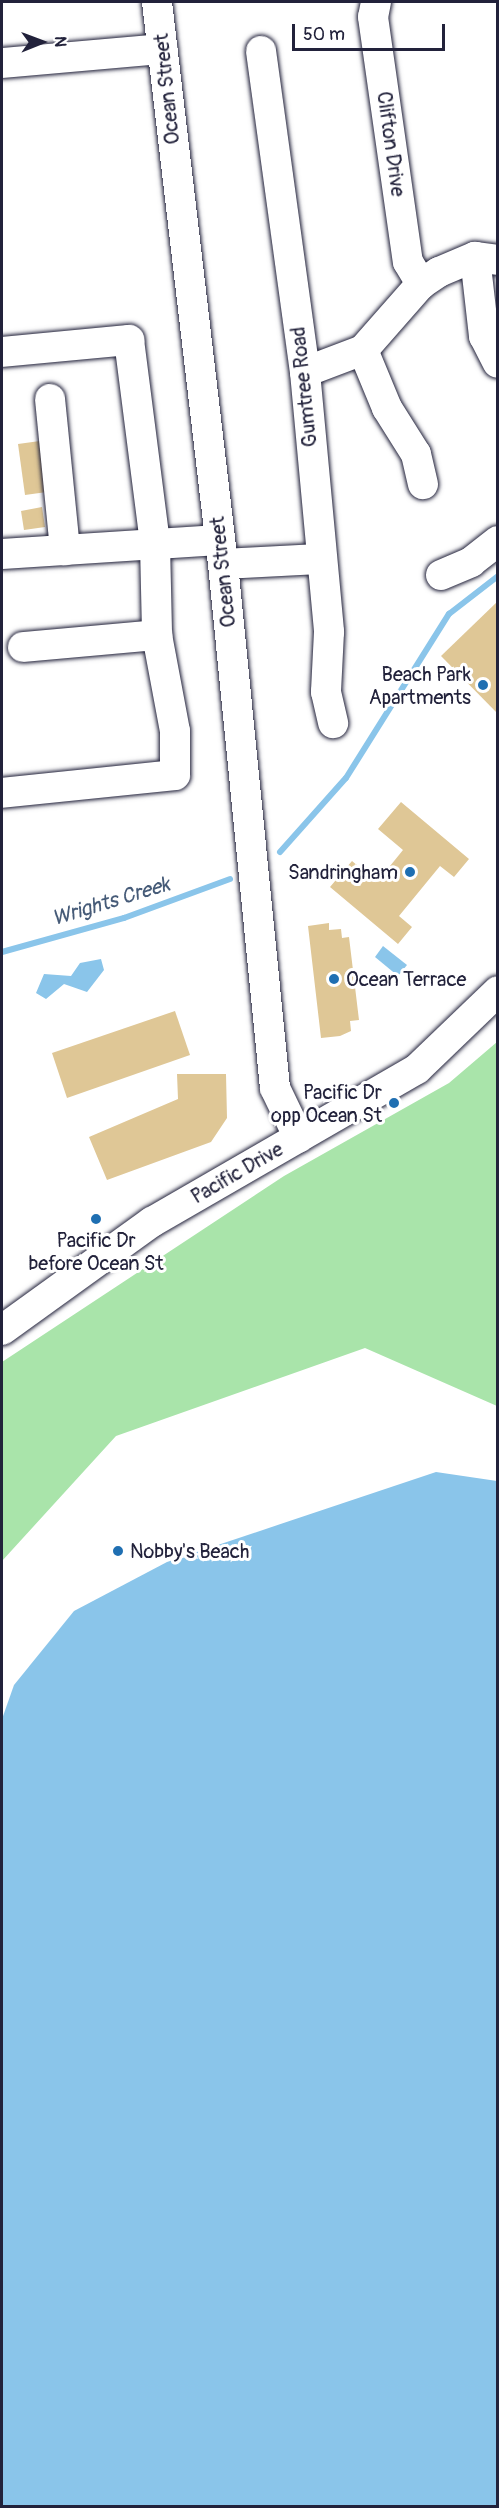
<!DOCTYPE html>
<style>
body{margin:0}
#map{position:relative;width:499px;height:2508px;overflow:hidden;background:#fff;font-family:Pangolin,sans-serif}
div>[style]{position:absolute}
.green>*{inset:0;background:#a9e4aa}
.water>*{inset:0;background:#8ac5ea}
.stream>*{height:6px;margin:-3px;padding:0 3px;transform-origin:3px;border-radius:3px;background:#8ac5ea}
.building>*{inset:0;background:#dfc796}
.roads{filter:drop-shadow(0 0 2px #22223b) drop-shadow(0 0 2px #22223b)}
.minor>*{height:30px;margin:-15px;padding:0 15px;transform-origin:15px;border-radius:15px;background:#fff}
.dots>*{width:16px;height:16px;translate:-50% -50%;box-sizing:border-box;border:3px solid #fff;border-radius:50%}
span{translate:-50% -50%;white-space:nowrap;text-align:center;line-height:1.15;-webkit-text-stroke:6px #fff;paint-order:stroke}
.street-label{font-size:20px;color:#22223b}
.poi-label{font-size:20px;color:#22223b}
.right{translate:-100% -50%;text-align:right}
.left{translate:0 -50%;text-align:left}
.water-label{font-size:21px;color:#465b78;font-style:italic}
.frame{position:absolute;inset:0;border:3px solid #22223b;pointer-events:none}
.north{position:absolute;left:12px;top:12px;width:60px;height:60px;-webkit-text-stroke:4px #fff;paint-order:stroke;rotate:89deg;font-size:16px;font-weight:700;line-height:24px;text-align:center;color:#22223b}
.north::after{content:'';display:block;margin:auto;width:21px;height:27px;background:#22223b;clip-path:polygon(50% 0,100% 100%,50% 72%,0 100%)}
.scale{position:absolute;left:292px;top:24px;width:153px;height:27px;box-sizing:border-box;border:3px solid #22223b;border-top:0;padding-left:8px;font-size:18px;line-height:21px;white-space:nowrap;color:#22223b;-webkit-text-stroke:4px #fff;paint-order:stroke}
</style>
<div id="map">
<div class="green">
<div style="clip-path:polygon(497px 1042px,497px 1406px,365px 1348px,116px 1436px,2px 1561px,2px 1362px,284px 1176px,449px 1083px)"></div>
</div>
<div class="water">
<div style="clip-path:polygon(383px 946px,407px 965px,398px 976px,375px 957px)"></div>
<div style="clip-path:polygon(101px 959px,104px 970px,87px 992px,64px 984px,46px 999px,36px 993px,44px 974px,71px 976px,80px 963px)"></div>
<div style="clip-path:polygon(436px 1472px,497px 1481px,497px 2506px,2px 2506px,2px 1719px,14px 1685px,74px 1611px,167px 1562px)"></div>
</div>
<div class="stream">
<div style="left:280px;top:852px;width:99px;rotate:-48.3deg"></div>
<div style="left:346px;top:778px;width:194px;rotate:-57.9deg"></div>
<div style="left:449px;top:614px;width:62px;rotate:-37.8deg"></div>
<div style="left:2px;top:952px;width:127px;rotate:-15.6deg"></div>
<div style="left:124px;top:918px;width:113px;rotate:-20.2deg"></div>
</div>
<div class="building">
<div style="clip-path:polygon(47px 440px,54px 491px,25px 495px,18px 444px)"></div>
<div style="clip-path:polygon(42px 507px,45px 527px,24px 530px,21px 511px)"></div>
<div style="clip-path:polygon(498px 601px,498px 714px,441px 656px)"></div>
<div style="clip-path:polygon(401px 802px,469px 859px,454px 877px,440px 866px,399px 916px,412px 927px,398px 944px,330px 887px,352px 861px,377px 882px,403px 850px,378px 829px)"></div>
<div style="clip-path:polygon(329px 923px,329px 930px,341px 929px,342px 938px,349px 937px,359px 1020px,350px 1021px,351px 1031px,340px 1036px,321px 1038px,308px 926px)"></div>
<div style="clip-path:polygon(175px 1011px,190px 1055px,67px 1098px,52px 1053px)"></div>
<div style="clip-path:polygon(177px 1074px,226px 1074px,227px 1118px,211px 1142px,107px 1180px,89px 1137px,178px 1099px)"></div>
</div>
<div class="roads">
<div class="minor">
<div style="left:157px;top:2px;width:566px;rotate:83.3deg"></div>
<div style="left:223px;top:564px;width:527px;rotate:84.33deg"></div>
<div style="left:275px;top:1088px;width:55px;rotate:64.4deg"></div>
<div style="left:376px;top:2px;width:15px;rotate:101deg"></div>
<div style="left:373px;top:17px;width:247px;rotate:81.9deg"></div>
<div style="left:408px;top:262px;width:26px;rotate:59deg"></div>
<div style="left:261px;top:51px;width:324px;rotate:82.2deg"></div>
<div style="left:305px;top:372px;width:261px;rotate:84.7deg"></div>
<div style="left:329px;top:632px;width:60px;rotate:92.9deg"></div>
<div style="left:326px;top:692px;width:32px;rotate:77deg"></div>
<div style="left:2px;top:63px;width:161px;rotate:-5deg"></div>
<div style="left:475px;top:257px;width:80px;rotate:83.5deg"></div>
<div style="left:484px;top:336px;width:30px;rotate:63deg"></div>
<div style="left:363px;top:350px;width:63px;rotate:67.5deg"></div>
<div style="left:387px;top:408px;width:54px;rotate:57.8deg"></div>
<div style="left:416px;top:454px;width:31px;rotate:77deg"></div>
<div style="left:2px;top:352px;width:128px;rotate:-5.4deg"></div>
<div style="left:129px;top:340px;width:206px;rotate:82.7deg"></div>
<div style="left:155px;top:544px;width:91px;rotate:88.7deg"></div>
<div style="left:157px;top:635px;width:98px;rotate:79.4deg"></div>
<div style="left:175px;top:731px;width:44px;rotate:90deg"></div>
<div style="left:175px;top:775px;width:174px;rotate:174.1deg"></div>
<div style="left:305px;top:372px;width:62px;rotate:-20.8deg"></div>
<div style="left:363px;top:350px;width:88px;rotate:-48.7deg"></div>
<div style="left:421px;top:284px;width:22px;rotate:-34deg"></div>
<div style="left:439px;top:272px;width:39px;rotate:-23deg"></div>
<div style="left:475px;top:257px;width:23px;rotate:7deg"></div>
<div style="left:50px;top:399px;width:152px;rotate:84.3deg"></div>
<div style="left:2px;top:554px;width:217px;rotate:-3.7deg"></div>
<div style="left:223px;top:564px;width:96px;rotate:-3deg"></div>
<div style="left:441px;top:575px;width:33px;rotate:-23deg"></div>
<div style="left:471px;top:562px;width:34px;rotate:-38deg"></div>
<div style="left:23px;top:647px;width:135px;rotate:-5.1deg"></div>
<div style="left:2px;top:1330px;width:185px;rotate:-35.8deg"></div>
<div style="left:152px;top:1222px;width:306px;rotate:-30deg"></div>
<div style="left:417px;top:1069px;width:112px;rotate:-43.9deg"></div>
</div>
</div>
<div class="dots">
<div style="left:483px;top:685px;background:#1f6fb2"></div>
<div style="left:410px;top:872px;background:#1f6fb2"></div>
<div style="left:334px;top:979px;background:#1f6fb2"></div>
<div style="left:394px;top:1103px;background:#1f6fb2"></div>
<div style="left:96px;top:1219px;background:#1f6fb2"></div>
<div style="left:118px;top:1551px;background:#1f6fb2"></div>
</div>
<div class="street-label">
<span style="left:167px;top:89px;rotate:-96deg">Ocean Street</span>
<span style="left:391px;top:144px;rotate:82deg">Clifton Drive</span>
<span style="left:304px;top:387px;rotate:-96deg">Gumtree Road</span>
<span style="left:223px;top:572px;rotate:-96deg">Ocean Street</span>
<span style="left:237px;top:1173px;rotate:-30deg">Pacific Drive</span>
</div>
<div class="poi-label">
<span class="right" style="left:471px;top:686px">Beach Park<br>Apartments</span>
<span class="right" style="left:398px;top:872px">Sandringham</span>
<span class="left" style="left:346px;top:979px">Ocean Terrace</span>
<span class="right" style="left:382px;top:1104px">Pacific Dr<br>opp Ocean St</span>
<span style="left:96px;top:1252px">Pacific Dr<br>before Ocean St</span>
<span class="left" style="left:130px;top:1551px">Nobby's Beach</span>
</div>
<div class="water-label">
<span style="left:111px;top:902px;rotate:-17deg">Wrights Creek</span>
</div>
<div class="frame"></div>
<div class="north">N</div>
<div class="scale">50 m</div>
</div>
